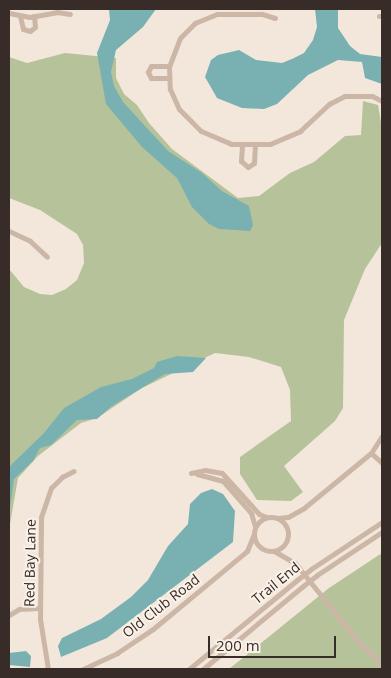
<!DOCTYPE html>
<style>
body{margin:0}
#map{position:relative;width:391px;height:678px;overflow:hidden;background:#f3e7db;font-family:"Open Sans",sans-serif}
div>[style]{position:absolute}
.green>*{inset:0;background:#b6c39a}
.water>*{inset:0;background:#79b0b1}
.minor>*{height:5px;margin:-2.5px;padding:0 2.5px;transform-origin:2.5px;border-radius:2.5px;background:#ccb7a6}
.minor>.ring{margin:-2.5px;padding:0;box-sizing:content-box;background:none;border:5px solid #ccb7a6;border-radius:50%}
.minor-bridge>*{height:5px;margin:-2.5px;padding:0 2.5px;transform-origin:2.5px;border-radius:2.5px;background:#ccb7a6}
span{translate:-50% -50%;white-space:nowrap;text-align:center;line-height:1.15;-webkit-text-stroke:4px #faf1e8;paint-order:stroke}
.street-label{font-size:14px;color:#372c27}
.frame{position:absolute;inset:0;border:10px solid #372c27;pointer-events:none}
.scale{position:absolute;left:208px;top:636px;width:128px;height:22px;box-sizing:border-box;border:2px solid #372c27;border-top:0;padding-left:6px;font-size:15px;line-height:18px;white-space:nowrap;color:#372c27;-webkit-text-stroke:4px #faf1e8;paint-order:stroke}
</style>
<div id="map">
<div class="green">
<div style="clip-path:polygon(65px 53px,116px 58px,116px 78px,124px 94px,137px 105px,149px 123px,172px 149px,238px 198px,259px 196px,290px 173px,314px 162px,345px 136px,361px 135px,363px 101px,378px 105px,382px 128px,382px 243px,365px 269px,344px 320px,343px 408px,335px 421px,284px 466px,303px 492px,291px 501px,257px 500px,240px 474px,240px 457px,291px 421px,290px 390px,281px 367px,249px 357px,215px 353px,142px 388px,97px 418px,81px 423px,38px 456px,18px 478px,9px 530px,9px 269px,24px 287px,40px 294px,52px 295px,66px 289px,77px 280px,84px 263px,83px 245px,77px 234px,40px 210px,9px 198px,9px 57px,27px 63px)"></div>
<div style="clip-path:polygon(382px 553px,382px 669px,229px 669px,329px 588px)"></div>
</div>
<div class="water">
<div style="clip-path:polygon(109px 9px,156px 9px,143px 27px,116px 50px,111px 72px,114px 86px,123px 102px,168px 151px,202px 173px,222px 191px,249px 206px,253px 225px,250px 231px,219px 229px,209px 224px,192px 207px,177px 178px,142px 147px,106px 104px,97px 53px,110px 20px)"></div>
<div style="clip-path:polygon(315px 9px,338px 9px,338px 28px,350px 46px,360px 54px,382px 57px,382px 84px,365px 78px,362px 62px,338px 60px,308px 75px,277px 104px,264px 109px,242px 108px,217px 98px,205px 77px,211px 60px,218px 55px,239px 50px,256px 60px,282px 63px,292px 59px,304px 53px,313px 40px,317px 27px)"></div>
<div style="clip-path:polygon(177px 356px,206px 358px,193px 372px,165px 374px,112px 406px,97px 419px,77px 420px,51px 445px,40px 448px,33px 461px,14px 479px,9px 514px,9px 467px,44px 433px,64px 408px,101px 387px,132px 379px,154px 368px,157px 362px)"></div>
<div style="clip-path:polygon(212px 489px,223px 494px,235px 511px,233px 542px,107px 638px,61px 657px,58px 646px,62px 638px,101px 619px,131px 597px,148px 580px,168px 546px,188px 524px,190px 504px,201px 493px)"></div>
<div style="clip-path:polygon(26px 651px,31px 656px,30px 667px,9px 665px,9px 653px)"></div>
</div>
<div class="minor">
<div style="left:9px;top:13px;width:21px;rotate:11deg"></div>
<div style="left:30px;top:17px;width:27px;rotate:-10deg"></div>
<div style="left:57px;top:12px;width:13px;rotate:9deg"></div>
<div style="left:20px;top:16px;width:13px;rotate:77deg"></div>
<div style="left:23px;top:29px;width:7px;rotate:16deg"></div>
<div style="left:30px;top:31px;width:6px;rotate:-39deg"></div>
<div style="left:35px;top:27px;width:11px;rotate:-95deg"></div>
<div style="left:379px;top:16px;width:3px"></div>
<div style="left:275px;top:18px;width:14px;rotate:-163deg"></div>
<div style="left:262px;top:14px;width:45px;rotate:180deg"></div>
<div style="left:217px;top:14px;width:24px;rotate:158deg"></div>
<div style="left:195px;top:23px;width:21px;rotate:135deg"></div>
<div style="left:180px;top:38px;width:30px;rotate:111deg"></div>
<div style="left:169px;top:66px;width:23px;rotate:88deg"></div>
<div style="left:170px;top:89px;width:22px;rotate:66deg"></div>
<div style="left:179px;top:109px;width:31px;rotate:45deg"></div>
<div style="left:201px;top:131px;width:33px;rotate:23deg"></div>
<div style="left:231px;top:144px;width:39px"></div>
<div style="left:270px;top:144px;width:33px;rotate:-23deg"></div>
<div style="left:300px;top:131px;width:40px;rotate:-43deg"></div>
<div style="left:329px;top:104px;width:18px;rotate:-27deg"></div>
<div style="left:345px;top:96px;width:27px"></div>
<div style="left:372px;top:96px;width:11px;rotate:27deg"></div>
<div style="left:168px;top:78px;width:17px;rotate:180deg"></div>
<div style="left:151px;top:78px;width:7px;rotate:-117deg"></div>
<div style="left:148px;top:72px;width:7px;rotate:-63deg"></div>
<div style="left:151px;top:66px;width:18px"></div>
<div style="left:242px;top:146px;width:15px;rotate:94deg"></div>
<div style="left:241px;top:161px;width:9px;rotate:41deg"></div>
<div style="left:248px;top:167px;width:7px;rotate:-34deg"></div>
<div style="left:254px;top:163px;width:17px;rotate:-87deg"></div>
<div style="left:9px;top:231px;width:23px;rotate:25deg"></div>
<div style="left:30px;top:241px;width:23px;rotate:43deg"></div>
<div style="left:371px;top:453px;width:15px;rotate:42deg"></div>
<div style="left:191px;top:473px;width:14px;rotate:-12deg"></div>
<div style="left:205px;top:470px;width:17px;rotate:10deg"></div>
<div style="left:222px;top:473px;width:55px;rotate:47.9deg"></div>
<div style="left:259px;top:514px;width:8px;rotate:23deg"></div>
<div style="left:197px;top:474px;width:27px;rotate:15deg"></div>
<div style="left:223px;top:481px;width:43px;rotate:48.8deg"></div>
<div style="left:251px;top:513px;width:14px;rotate:73deg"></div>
<div class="ring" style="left:254px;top:517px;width:29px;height:29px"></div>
<div style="left:277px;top:518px;width:11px;rotate:-5deg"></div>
<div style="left:288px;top:517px;width:18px;rotate:-29deg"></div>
<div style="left:304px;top:508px;width:87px;rotate:-39.4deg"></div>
<div style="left:371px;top:453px;width:20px;rotate:-57deg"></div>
<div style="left:274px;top:551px;width:24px;rotate:30deg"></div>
<div style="left:295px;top:563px;width:99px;rotate:51.2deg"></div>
<div style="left:357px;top:640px;width:35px;rotate:45deg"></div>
<div style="left:311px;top:569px;width:85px;rotate:-33.5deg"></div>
<div style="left:317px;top:575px;width:78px;rotate:-33.5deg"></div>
<div style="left:9px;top:615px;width:12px;rotate:-31deg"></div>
<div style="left:19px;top:609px;width:21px;rotate:-3deg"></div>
<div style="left:48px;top:669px;width:51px;rotate:-99.1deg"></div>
<div style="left:40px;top:619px;width:102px;rotate:-89.4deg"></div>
<div style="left:41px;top:517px;width:31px;rotate:-71deg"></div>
<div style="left:51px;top:488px;width:16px;rotate:-45deg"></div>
<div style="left:62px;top:477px;width:13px;rotate:-27deg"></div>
<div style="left:83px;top:669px;width:38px;rotate:-25deg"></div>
<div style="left:117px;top:653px;width:43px;rotate:-33.7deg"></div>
<div style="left:153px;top:629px;width:122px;rotate:-39.7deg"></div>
<div style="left:247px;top:551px;width:18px;rotate:-68deg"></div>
<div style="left:189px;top:669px;width:140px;rotate:-39.5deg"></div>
<div style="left:203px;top:669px;width:130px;rotate:-39.7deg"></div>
</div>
<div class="minor-bridge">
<div style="left:297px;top:580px;width:18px;rotate:-38deg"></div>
<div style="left:303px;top:586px;width:18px;rotate:-38deg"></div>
</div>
<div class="street-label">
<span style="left:30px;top:563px;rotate:-89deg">Red Bay Lane</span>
<span style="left:276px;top:583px;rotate:-39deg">Trail End</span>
<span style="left:161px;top:606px;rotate:-38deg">Old Club Road</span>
</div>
<div class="frame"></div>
<div class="scale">200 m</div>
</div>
